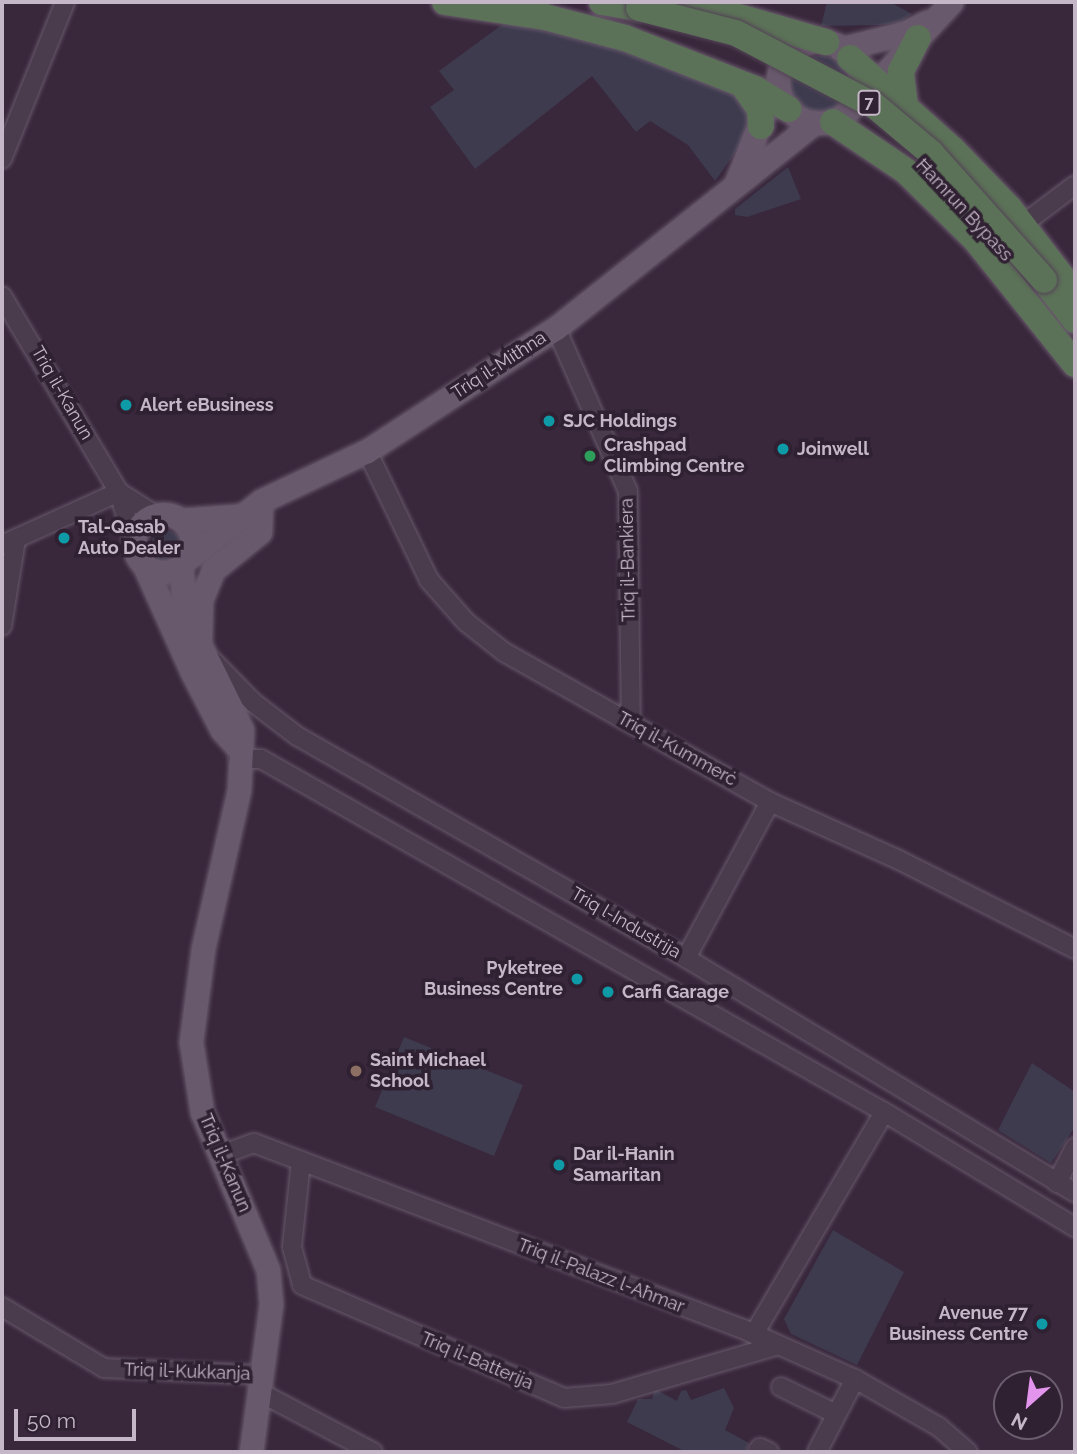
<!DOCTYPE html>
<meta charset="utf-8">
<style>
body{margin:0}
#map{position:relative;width:1077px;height:1454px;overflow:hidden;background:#39273c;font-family:Raleway,sans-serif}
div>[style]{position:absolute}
.green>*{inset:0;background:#3e3b4f}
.round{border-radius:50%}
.roads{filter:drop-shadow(0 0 2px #68596b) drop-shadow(0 0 2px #68596b)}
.minor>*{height:18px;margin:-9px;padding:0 9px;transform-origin:9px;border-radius:9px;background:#4a3b4d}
.major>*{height:23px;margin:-11.5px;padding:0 11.5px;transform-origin:11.5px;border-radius:11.5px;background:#69596c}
.major>.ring{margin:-11.5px;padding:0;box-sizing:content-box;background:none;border:23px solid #69596c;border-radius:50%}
.highway>*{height:26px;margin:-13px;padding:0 13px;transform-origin:13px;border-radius:13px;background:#5c7258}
.bridges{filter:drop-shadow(0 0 2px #524355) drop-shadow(0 0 2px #524355)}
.highway-bridge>*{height:26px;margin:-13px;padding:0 13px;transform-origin:13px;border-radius:13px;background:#5c7258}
.dots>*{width:19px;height:19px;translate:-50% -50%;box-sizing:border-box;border:4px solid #2f2032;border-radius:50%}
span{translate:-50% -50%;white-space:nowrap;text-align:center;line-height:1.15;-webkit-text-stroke:7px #2f2032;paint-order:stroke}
.shield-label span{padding:2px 5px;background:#2f2032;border:2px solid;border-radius:5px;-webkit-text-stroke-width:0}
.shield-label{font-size:16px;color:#c6b7c8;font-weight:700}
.street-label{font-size:18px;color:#c6b7c8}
.poi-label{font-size:18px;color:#c6b7c8;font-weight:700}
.left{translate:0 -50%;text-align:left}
.right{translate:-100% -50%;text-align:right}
.frame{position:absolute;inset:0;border:4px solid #c6b7c8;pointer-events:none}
.north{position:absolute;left:993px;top:1370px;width:70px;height:70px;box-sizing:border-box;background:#2f2032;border:2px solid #6b5c6e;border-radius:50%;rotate:208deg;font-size:19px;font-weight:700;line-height:28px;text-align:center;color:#c6b7c8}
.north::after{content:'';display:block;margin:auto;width:24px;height:32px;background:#e395ee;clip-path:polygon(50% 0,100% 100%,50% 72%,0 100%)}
.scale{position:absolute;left:14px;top:1409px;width:122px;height:32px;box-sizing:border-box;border:4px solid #c6b7c8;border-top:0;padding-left:9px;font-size:21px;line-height:24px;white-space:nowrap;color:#c6b7c8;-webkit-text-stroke:5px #2f2032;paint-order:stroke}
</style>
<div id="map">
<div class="green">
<div style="clip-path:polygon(827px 2px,890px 2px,912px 14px,899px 23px,880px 25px,821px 26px)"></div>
<div style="clip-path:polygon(505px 15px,567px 27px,743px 97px,750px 118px,745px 139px,715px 181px,688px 145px,650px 121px,636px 132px,592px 76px,475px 169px,430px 107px,454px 90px,439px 71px,503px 24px)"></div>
<div class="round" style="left:790px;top:56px;width:60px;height:60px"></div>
<div style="clip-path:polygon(788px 167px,801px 199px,747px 217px,735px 215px,735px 209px)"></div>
<div class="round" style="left:150px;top:531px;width:34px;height:34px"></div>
<div style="clip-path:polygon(404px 1037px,523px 1085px,494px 1156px,375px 1107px)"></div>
<div style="clip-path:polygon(1032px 1063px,1075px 1092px,1075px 1127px,1051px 1163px,998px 1130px)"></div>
<div style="clip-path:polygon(833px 1230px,904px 1272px,857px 1365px,791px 1334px,784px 1319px)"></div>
<div style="clip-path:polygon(724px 1388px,734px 1408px,725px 1430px,749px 1443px,745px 1452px,686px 1452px,627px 1422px,638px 1399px,652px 1399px,655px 1389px,677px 1401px,681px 1391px,686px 1390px,691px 1400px)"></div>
</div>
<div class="roads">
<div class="minor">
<div style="left:2px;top:159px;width:169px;rotate:-68.1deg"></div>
<div style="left:1022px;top:225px;width:66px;rotate:-37deg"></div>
<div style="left:2px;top:296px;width:228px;rotate:59.2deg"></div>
<div style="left:119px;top:492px;width:54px;rotate:73.9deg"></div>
<div style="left:556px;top:328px;width:178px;rotate:66.2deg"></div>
<div style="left:628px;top:491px;width:232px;rotate:89.3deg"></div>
<div style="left:367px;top:451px;width:143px;rotate:64.3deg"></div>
<div style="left:429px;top:580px;width:56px;rotate:48.6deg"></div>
<div style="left:466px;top:622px;width:48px;rotate:38.3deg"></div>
<div style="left:504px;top:652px;width:305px;rotate:29.4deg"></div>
<div style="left:770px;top:802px;width:141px;rotate:24.2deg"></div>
<div style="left:899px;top:860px;width:197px;rotate:26.8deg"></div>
<div style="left:119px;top:492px;width:43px;rotate:32.6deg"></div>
<div style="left:2px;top:545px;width:128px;rotate:-24.4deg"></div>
<div style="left:2px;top:626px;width:87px;rotate:-80.8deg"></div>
<div style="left:212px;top:660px;width:60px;rotate:45.7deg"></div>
<div style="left:254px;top:703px;width:54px;rotate:37.5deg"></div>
<div style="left:297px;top:736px;width:448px;rotate:29.7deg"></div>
<div style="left:686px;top:958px;width:454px;rotate:31.1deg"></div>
<div style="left:238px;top:759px;width:23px"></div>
<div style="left:261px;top:759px;width:716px;rotate:29.54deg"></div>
<div style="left:884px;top:1112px;width:223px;rotate:31.1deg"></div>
<div style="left:686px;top:958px;width:177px;rotate:-61.7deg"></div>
<div style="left:218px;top:1156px;width:38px;rotate:-20deg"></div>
<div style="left:254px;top:1143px;width:523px;rotate:20.83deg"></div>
<div style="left:743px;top:1329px;width:123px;rotate:24.1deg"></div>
<div style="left:855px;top:1379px;width:97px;rotate:29.7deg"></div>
<div style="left:939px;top:1427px;width:38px;rotate:41deg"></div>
<div style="left:301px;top:1161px;width:86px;rotate:96deg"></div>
<div style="left:292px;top:1247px;width:39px;rotate:75deg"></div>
<div style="left:302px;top:1285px;width:285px;rotate:23.3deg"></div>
<div style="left:564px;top:1398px;width:48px;rotate:-4.8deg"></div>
<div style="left:612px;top:1394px;width:173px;rotate:-16.4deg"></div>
<div style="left:1057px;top:1183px;width:40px;rotate:-63.4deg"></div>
<div style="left:2px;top:1307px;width:119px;rotate:30.9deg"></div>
<div style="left:104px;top:1368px;width:159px;rotate:2.5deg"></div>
<div style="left:754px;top:1334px;width:257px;rotate:-59.6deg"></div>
<div style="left:781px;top:1387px;width:61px;rotate:26.1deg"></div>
<div style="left:261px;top:1393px;width:127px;rotate:27.8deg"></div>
<div style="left:757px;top:1452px;width:5px;rotate:-53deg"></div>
<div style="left:760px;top:1448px;width:10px;rotate:24deg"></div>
<div style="left:817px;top:1452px;width:82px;rotate:-62.5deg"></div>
</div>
<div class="major">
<div class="ring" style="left:778px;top:41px;width:59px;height:59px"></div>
<div style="left:840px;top:49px;width:66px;rotate:-14deg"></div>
<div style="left:904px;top:33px;width:25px;rotate:-26deg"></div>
<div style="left:865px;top:95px;width:127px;rotate:-47.2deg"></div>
<div style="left:736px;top:183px;width:81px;rotate:-68.2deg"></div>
<div class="ring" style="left:134px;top:514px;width:35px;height:35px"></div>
<div style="left:181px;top:520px;width:67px;rotate:-4.3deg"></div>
<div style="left:187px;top:559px;width:94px;rotate:-38.1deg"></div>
<div style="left:261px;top:501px;width:117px;rotate:-25.3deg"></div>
<div style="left:367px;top:451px;width:225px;rotate:-33.1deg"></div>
<div style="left:556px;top:328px;width:330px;rotate:-38.5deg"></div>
<div style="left:144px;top:565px;width:117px;rotate:65.8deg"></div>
<div style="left:192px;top:672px;width:65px;rotate:62.7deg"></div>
<div style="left:222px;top:730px;width:24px;rotate:48deg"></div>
<div style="left:181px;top:566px;width:48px;rotate:85.2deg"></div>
<div style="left:185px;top:614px;width:129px;rotate:63.8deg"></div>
<div style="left:242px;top:730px;width:60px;rotate:92.9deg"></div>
<div style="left:239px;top:790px;width:163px;rotate:102.8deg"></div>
<div style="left:203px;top:949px;width:94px;rotate:97.4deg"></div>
<div style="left:191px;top:1042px;width:71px;rotate:81.1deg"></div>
<div style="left:202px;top:1112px;width:171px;rotate:67.3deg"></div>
<div style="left:268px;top:1270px;width:34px;rotate:85deg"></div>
<div style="left:271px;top:1304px;width:149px;rotate:97.7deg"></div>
<div style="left:200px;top:640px;width:40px;rotate:-88.6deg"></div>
<div style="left:201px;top:600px;width:32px;rotate:-68deg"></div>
<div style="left:213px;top:570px;width:60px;rotate:-39deg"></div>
<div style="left:260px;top:532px;width:31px;rotate:-88deg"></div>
</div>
<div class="highway">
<div style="left:445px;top:2px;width:101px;rotate:8.5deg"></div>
<div style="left:545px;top:17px;width:83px;rotate:14.7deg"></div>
<div style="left:625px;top:38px;width:140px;rotate:21.4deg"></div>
<div style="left:755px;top:89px;width:39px;rotate:31deg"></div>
<div style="left:602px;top:2px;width:37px;rotate:9deg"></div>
<div style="left:687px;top:2px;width:145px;rotate:16.1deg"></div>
<div style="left:850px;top:58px;width:138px;rotate:41.8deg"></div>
<div style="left:953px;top:150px;width:81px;rotate:46deg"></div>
<div style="left:1009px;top:208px;width:108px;rotate:52.5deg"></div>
<div style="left:743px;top:85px;width:29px;rotate:55deg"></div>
<div style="left:760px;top:109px;width:17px;rotate:87deg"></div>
<div style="left:905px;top:106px;width:35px;rotate:-97deg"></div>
<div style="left:901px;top:71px;width:37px;rotate:-63deg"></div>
<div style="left:833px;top:122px;width:88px;rotate:33.9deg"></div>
<div style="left:906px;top:171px;width:98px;rotate:44.6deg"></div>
<div style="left:976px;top:240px;width:159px;rotate:51.4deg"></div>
<div style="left:1047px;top:284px;width:46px;rotate:52.1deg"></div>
</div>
</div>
<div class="bridges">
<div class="highway-bridge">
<div style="left:639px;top:8px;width:100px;rotate:14.5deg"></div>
<div style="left:736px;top:33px;width:157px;rotate:27.7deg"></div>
<div style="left:875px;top:106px;width:73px;rotate:40deg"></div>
<div style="left:931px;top:153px;width:170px;rotate:48.3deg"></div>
</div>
</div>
<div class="dots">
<div style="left:126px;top:405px;background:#0f9aa8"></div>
<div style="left:549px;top:421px;background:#0f9aa8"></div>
<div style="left:783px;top:449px;background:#0f9aa8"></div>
<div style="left:590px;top:456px;background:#2e9e5b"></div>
<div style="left:64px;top:538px;background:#0f9aa8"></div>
<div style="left:577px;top:979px;background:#0f9aa8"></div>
<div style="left:608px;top:992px;background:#0f9aa8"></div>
<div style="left:356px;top:1071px;background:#8d6e63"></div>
<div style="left:559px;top:1165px;background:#0f9aa8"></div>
<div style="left:1042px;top:1324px;background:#0f9aa8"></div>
</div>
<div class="shield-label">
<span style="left:869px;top:103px">7</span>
</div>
<div class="street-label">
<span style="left:964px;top:210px;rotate:47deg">Ħamrun Bypass</span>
<span style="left:499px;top:365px;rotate:-33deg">Triq il-Mitħna</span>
<span style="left:62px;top:393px;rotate:60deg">Triq il-Kanun</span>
<span style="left:628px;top:560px;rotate:-91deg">Triq il-Bankiera</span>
<span style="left:677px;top:749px;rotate:29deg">Triq il-Kummerċ</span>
<span style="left:626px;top:923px;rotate:30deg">Triq l-Industrija</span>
<span style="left:225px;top:1163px;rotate:67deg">Triq il-Kanun</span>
<span style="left:601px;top:1276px;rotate:21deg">Triq il-Palazz l-Aħmar</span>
<span style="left:477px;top:1361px;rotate:23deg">Triq il-Batterija</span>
<span style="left:187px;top:1372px;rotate:2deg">Triq il-Kukkanja</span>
</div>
<div class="poi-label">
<span class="left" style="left:140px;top:405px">Alert eBusiness</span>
<span class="left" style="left:563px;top:421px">SJC Holdings</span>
<span class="left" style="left:604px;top:456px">Crashpad<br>Climbing Centre</span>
<span class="left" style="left:797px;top:449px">Joinwell</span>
<span class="left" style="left:78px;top:538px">Tal-Qasab<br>Auto Dealer</span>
<span class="right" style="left:563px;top:979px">Pyketree<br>Business Centre</span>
<span class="left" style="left:622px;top:992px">Carfi Garage</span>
<span class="left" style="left:370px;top:1071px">Saint Michael<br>School</span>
<span class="left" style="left:573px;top:1165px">Dar il-Ħanin<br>Samaritan</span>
<span class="right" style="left:1028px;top:1324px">Avenue 77<br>Business Centre</span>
</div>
<div class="frame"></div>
<div class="north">N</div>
<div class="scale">50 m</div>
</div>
